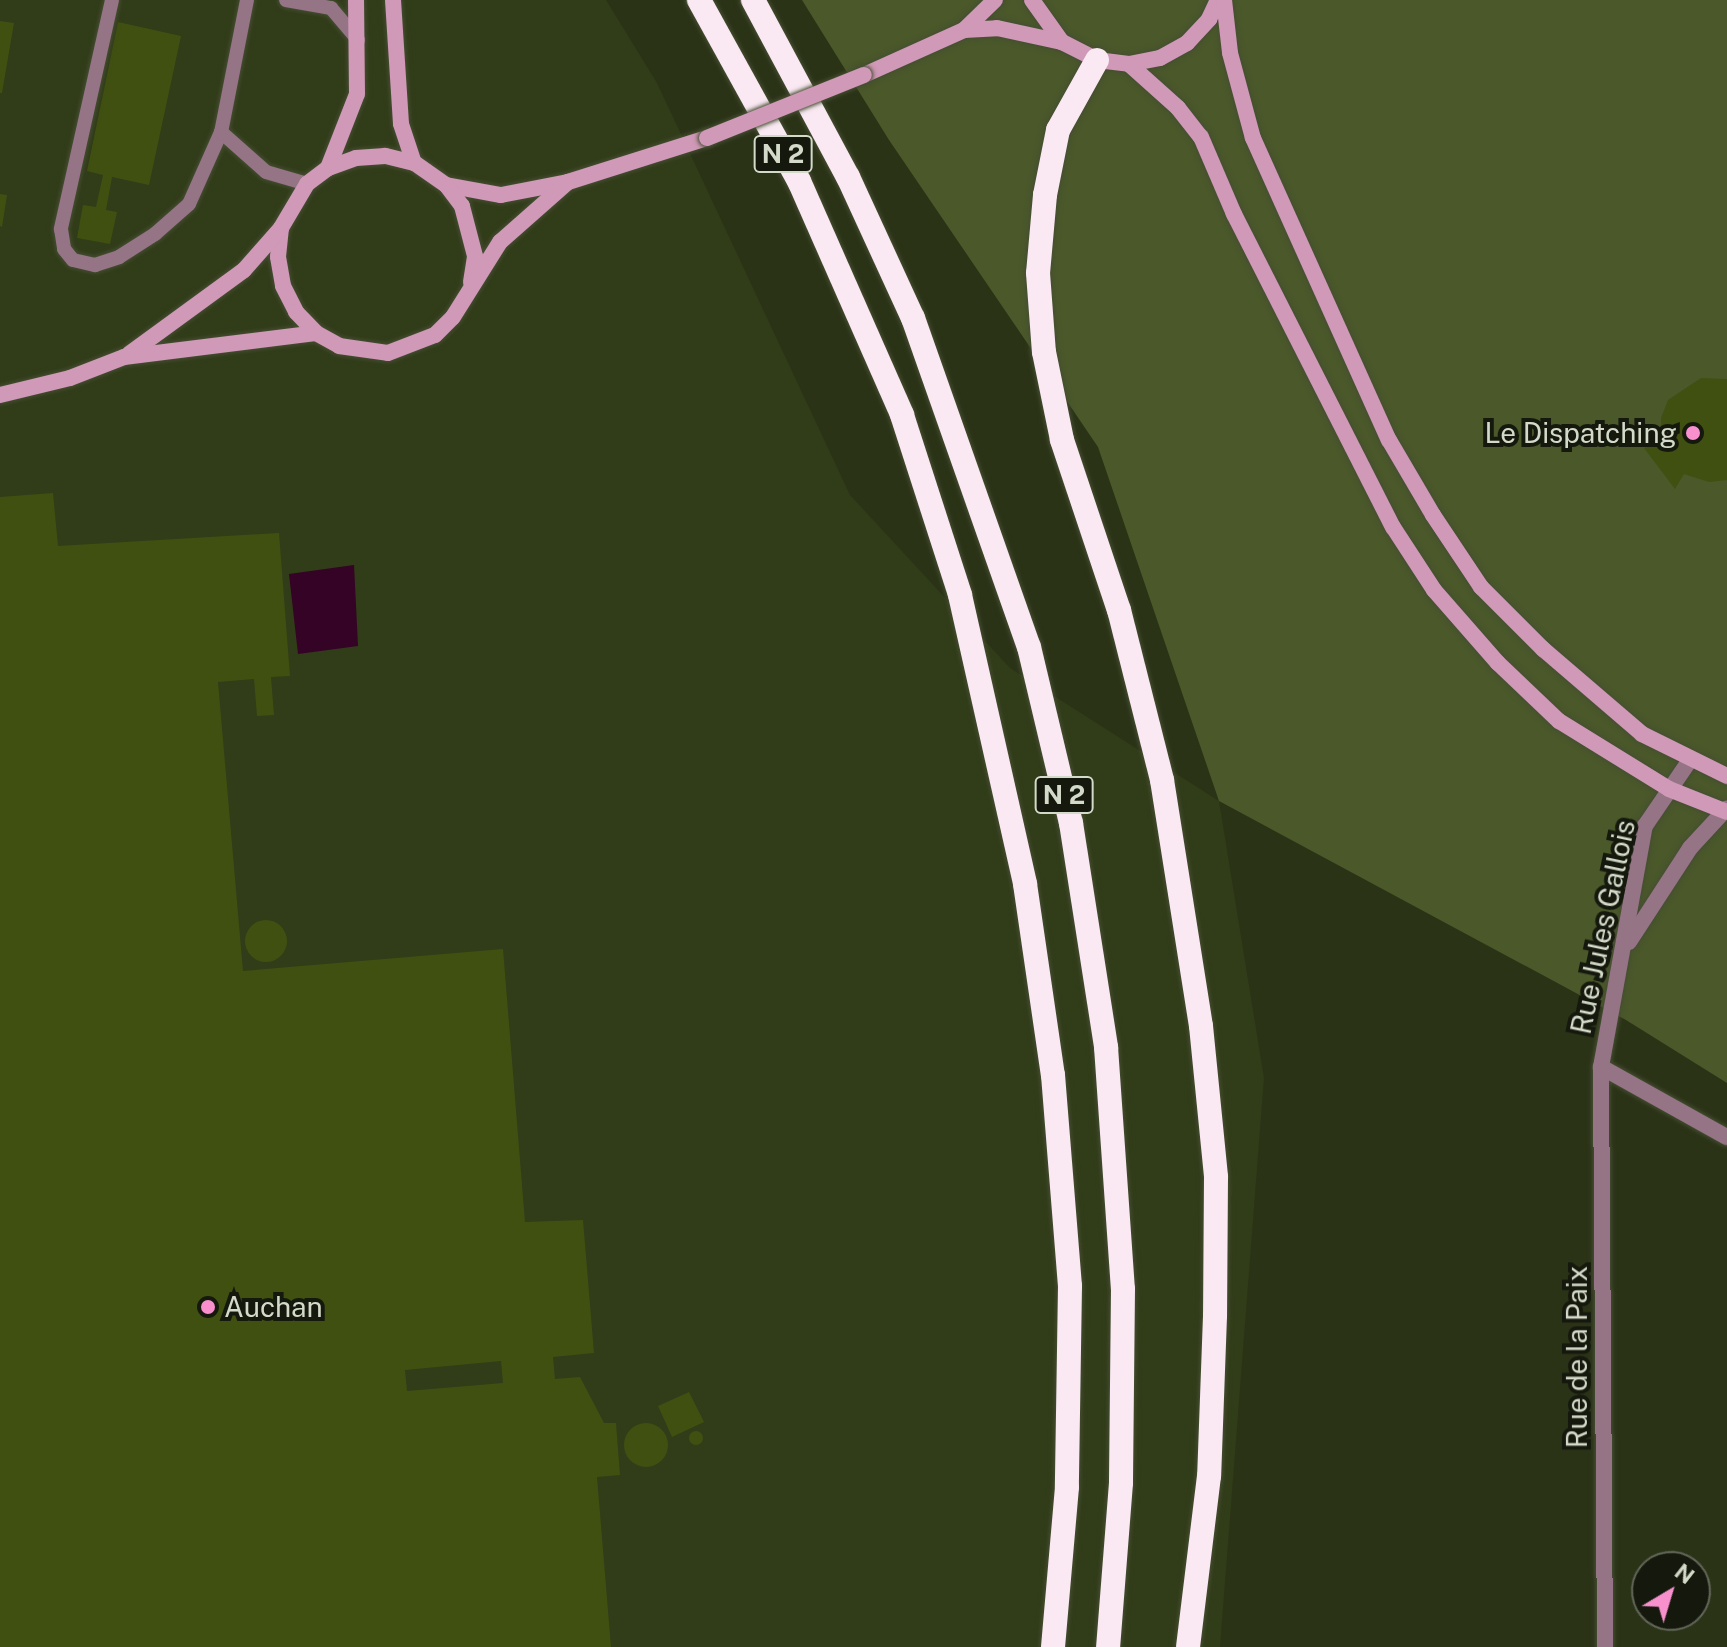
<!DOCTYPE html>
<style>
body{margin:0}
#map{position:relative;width:1727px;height:1647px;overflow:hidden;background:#2b3317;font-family:"Public Sans",sans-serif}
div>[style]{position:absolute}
.built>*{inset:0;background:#313c19}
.green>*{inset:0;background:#4a582a}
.water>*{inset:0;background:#350325}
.building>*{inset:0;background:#405011}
.round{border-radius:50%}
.roads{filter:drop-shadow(0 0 2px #464e33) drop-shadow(0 0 2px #464e33)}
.lane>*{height:14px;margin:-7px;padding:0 7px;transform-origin:7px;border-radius:7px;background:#957486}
.street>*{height:16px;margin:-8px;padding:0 8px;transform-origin:8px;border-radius:8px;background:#957486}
.secondary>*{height:16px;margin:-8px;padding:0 8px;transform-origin:8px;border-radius:8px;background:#cf99b7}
.highway>*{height:24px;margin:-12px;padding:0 12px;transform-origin:12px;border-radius:12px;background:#fae9f2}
.bridges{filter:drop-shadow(0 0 2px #464e33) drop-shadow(0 0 2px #464e33)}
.secondary-bridge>*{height:16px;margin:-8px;padding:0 8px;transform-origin:8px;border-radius:8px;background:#cf99b7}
.dots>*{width:22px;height:22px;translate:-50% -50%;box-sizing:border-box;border:4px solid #15190d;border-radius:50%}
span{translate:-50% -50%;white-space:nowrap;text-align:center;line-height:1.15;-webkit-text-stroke:8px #15190d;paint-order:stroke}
.shield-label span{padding:2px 6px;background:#15190d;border:2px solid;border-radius:6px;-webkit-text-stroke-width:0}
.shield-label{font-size:26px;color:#d3dac9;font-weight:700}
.poi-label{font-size:28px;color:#d3dac9}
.right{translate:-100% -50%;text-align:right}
.left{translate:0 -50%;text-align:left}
.street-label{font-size:28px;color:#d3dac9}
.north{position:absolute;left:1631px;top:1551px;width:80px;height:80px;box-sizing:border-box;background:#15190d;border:2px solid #616658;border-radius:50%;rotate:38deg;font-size:22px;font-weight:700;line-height:32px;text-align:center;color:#d3dac9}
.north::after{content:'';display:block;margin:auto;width:28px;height:36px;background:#f790cd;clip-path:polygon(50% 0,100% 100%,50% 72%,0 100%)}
</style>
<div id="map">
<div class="built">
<div style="clip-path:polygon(0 0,606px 0,657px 83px,850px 495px,1010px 668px,1219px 801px,1264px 1078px,1220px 1647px,0 1647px)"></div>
</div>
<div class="green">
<div style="clip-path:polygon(802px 0,1727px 0,1727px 1083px,1626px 1020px,1219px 801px,1098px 447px,889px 140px)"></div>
</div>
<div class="water">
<div style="clip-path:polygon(354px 565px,358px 646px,298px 654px,289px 574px)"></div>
</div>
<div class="building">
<div style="clip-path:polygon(0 21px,14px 23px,2px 93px,0 93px)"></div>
<div style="clip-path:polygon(118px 22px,181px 36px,149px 185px,112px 177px,106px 210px,117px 212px,110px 244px,77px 238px,83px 205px,96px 207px,103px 175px,87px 171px)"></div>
<div style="clip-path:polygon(0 194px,7px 195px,2px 227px,0 226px)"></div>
<div style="clip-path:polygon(1701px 378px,1727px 379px,1727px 480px,1709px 482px,1684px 474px,1675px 489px,1644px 448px,1661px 443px,1661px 418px,1668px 400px)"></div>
<div style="clip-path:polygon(evenodd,53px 493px,58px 546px,279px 533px,290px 676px,271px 677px,274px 715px,257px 716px,254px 679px,218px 682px,243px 971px,503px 949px,525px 1222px,583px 1220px,594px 1353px,553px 1357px,555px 1379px,580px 1377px,604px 1423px,616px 1423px,620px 1475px,597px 1477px,611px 1647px,0 1647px,0 497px,53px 493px,501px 1361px,503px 1383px,407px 1391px,405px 1370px,501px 1361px)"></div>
<div class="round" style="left:245px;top:920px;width:42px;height:42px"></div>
<div style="clip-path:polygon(689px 1392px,704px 1422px,672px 1437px,658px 1406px)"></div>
<div class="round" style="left:624px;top:1423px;width:44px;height:44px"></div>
<div class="round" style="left:689px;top:1431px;width:14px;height:14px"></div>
</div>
<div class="roads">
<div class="lane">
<div style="left:112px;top:0;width:235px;rotate:102.6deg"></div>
<div style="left:61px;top:229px;width:20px;rotate:81deg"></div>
<div style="left:64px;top:249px;width:14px;rotate:51deg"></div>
<div style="left:73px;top:260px;width:23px;rotate:13deg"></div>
<div style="left:95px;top:265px;width:25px;rotate:-18deg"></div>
<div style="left:119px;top:257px;width:43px;rotate:-32.6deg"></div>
<div style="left:155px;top:234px;width:45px;rotate:-41.4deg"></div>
<div style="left:189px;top:204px;width:79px;rotate:-66deg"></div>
<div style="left:247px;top:0;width:135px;rotate:101.1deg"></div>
<div style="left:221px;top:132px;width:60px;rotate:41.6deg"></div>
<div style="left:266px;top:172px;width:43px;rotate:16.3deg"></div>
<div style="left:286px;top:0;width:46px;rotate:10.1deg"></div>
<div style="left:331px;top:8px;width:42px;rotate:49.8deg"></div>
</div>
<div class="street">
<div style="left:1629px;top:942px;width:112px;rotate:-57deg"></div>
<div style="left:1690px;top:848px;width:54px;rotate:-47.2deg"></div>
<div style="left:1601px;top:1067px;width:144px;rotate:29.1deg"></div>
<div style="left:1605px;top:1647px;width:580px;rotate:-90.4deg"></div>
<div style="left:1601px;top:1067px;width:245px;rotate:-79.7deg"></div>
<div style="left:1645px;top:826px;width:80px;rotate:-55.7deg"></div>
</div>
<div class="secondary">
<div style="left:393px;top:0;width:124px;rotate:86.3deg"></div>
<div style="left:401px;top:124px;width:41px;rotate:71.6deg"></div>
<div style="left:1032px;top:0;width:52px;rotate:54.5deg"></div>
<div style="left:1062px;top:42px;width:39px;rotate:27deg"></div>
<div style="left:1097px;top:60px;width:32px;rotate:7deg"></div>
<div style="left:1129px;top:64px;width:32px;rotate:-11deg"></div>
<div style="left:1160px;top:58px;width:31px;rotate:-29deg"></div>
<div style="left:1187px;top:43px;width:33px;rotate:-47deg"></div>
<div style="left:1209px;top:19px;width:21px;rotate:-65deg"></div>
<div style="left:1224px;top:0;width:53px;rotate:83.5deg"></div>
<div style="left:1230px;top:53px;width:88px;rotate:74.9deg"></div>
<div style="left:1253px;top:138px;width:331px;rotate:65.8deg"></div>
<div style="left:1389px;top:440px;width:87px;rotate:59.6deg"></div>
<div style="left:1433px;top:515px;width:87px;rotate:56.3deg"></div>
<div style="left:1481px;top:587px;width:88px;rotate:45deg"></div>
<div style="left:1543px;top:649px;width:130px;rotate:40.6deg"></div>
<div style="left:1642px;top:734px;width:95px;rotate:26.3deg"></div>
<div style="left:964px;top:30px;width:43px;rotate:-44.1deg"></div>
<div style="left:1129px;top:64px;width:66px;rotate:41.9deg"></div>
<div style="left:1178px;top:108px;width:37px;rotate:52deg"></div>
<div style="left:1201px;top:137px;width:84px;rotate:66.8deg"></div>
<div style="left:1234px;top:214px;width:351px;rotate:63.1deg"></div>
<div style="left:1393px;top:527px;width:75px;rotate:56.9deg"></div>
<div style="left:1434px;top:590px;width:97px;rotate:48.8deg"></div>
<div style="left:1498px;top:663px;width:84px;rotate:43.6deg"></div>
<div style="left:1559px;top:721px;width:129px;rotate:31.7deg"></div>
<div style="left:1669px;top:789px;width:62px;rotate:21.6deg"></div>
<div style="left:864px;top:75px;width:110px;rotate:-24.2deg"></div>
<div style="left:964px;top:30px;width:33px;rotate:-3deg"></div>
<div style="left:997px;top:28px;width:66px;rotate:12.2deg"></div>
<div style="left:328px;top:168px;width:79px;rotate:-68.6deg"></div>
<div style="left:357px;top:94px;width:94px;rotate:-90.6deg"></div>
<div style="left:446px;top:185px;width:56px;rotate:10.3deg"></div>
<div style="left:501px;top:195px;width:68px;rotate:-11deg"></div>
<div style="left:568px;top:182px;width:146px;rotate:-17.6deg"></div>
<div style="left:471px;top:282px;width:26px;rotate:-81deg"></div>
<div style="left:475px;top:256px;width:52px;rotate:-104.6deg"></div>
<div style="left:462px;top:206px;width:26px;rotate:-127deg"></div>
<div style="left:446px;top:185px;width:39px;rotate:-145deg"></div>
<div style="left:414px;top:163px;width:30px;rotate:-166deg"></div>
<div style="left:385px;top:156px;width:29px;rotate:176deg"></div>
<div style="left:356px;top:158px;width:30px;rotate:160deg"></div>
<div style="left:328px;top:168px;width:26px;rotate:143deg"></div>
<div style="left:307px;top:184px;width:51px;rotate:120.6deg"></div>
<div style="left:281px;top:228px;width:29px;rotate:96deg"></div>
<div style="left:278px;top:257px;width:29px;rotate:80deg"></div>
<div style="left:283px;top:286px;width:29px;rotate:63deg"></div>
<div style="left:296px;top:312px;width:29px;rotate:46deg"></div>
<div style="left:316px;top:333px;width:26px;rotate:29deg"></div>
<div style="left:339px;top:346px;width:49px;rotate:8.1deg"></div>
<div style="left:388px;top:353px;width:50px;rotate:-21deg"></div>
<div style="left:435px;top:335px;width:25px;rotate:-45deg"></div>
<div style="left:453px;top:317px;width:89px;rotate:-57.9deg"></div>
<div style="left:500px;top:242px;width:91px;rotate:-41.4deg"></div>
<div style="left:129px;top:354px;width:142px;rotate:-36.1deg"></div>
<div style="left:244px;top:270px;width:56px;rotate:-48.6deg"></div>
<div style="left:0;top:395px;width:72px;rotate:-13.7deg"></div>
<div style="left:70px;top:378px;width:58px;rotate:-21.3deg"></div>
<div style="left:124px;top:357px;width:193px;rotate:-7.1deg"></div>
</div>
<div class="highway">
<div style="left:699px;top:0;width:207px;rotate:61.1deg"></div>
<div style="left:799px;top:181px;width:256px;rotate:66.2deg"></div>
<div style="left:902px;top:415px;width:189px;rotate:72.1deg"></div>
<div style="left:960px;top:595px;width:296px;rotate:77.3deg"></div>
<div style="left:1025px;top:884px;width:193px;rotate:81.7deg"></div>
<div style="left:1053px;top:1075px;width:212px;rotate:85.4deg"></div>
<div style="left:1070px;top:1286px;width:201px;rotate:90.9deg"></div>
<div style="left:1067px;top:1487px;width:161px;rotate:95deg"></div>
<div style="left:753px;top:0;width:201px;rotate:61.8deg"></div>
<div style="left:848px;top:177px;width:155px;rotate:65.3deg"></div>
<div style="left:913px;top:318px;width:349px;rotate:70.6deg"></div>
<div style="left:1029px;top:647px;width:181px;rotate:76.6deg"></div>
<div style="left:1071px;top:823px;width:227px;rotate:81.1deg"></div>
<div style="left:1106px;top:1047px;width:243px;rotate:86deg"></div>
<div style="left:1123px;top:1289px;width:194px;rotate:90.6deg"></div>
<div style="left:1121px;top:1483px;width:165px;rotate:94.5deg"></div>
<div style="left:1097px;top:60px;width:80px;rotate:119.1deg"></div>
<div style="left:1058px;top:130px;width:66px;rotate:101.3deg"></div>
<div style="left:1045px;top:195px;width:78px;rotate:95.1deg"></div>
<div style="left:1038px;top:273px;width:79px;rotate:85.7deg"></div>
<div style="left:1044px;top:352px;width:90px;rotate:78.4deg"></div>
<div style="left:1062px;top:440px;width:179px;rotate:71.5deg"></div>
<div style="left:1119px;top:610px;width:175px;rotate:75.8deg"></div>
<div style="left:1162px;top:780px;width:249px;rotate:81deg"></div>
<div style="left:1201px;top:1026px;width:152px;rotate:84.3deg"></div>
<div style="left:1216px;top:1177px;width:139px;rotate:90.4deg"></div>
<div style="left:1215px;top:1316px;width:160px;rotate:92.1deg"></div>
<div style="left:1209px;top:1476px;width:172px;rotate:97deg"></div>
</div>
</div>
<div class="bridges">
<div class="secondary-bridge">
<div style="left:707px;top:138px;width:169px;rotate:-21.9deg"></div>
</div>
</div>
<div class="dots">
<div style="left:1693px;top:433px;background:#f790cd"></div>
<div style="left:208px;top:1307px;background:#f790cd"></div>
</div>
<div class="shield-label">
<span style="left:783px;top:154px">N 2</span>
<span style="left:1064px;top:795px">N 2</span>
</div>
<div class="poi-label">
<span class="right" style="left:1677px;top:433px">Le Dispatching</span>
<span class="left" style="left:224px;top:1307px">Auchan</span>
</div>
<div class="street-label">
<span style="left:1603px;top:927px;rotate:-78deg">Rue Jules Gallois</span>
<span style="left:1577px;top:1357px;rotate:-90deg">Rue de la Paix</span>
</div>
<div class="north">N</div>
</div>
